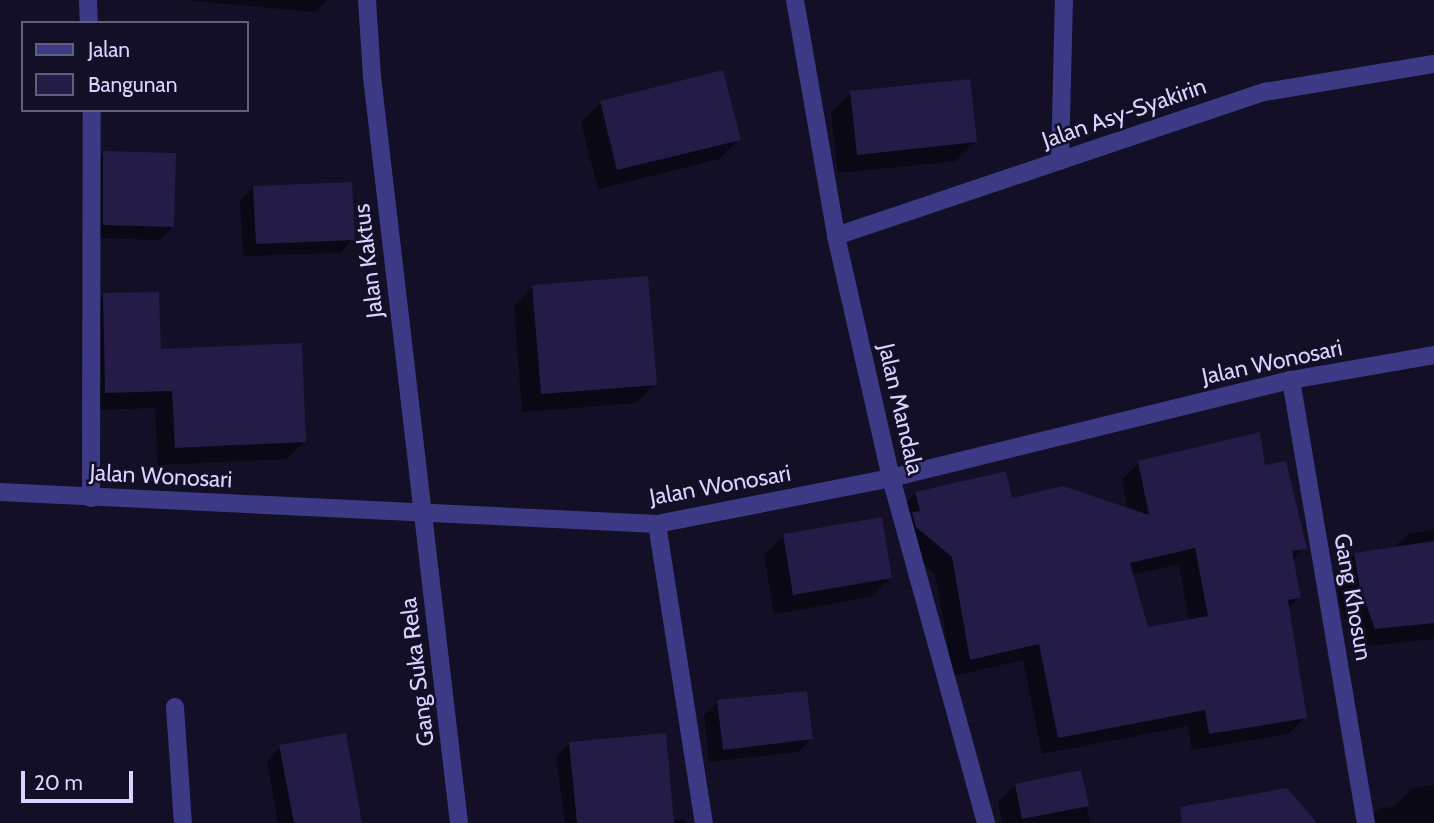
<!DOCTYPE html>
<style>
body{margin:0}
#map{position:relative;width:1434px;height:823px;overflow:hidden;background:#130f26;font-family:Cabin,sans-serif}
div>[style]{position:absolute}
.shadow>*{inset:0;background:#0007}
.building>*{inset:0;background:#241b47}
.lane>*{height:18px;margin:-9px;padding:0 9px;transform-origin:9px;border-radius:9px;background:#3d3a85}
.street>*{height:18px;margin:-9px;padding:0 9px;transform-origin:9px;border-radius:9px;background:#3d3a85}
span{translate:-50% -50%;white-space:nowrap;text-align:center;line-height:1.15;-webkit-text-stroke:5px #130f26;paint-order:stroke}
.street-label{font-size:23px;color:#d9d4ff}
.legend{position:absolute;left:21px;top:21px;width:228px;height:91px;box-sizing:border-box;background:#130f26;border:2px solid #625e7d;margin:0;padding:9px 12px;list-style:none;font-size:21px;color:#d9d4ff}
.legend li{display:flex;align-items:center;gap:14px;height:35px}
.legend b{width:35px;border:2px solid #625e7d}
.scale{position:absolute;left:21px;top:771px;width:112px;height:32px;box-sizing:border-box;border:4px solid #d9d4ff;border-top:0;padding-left:9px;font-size:21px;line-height:24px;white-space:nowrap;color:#d9d4ff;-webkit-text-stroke:5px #130f26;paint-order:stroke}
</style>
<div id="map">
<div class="shadow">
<div style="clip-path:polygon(184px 0,327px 0,315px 12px)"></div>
<div style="clip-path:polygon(851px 93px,975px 142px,956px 161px,838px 173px,831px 113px)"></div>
<div style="clip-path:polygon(601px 102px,739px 139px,719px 159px,598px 189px,581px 122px)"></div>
<div style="clip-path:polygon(104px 153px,173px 227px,159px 240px,90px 238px,90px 166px)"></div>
<div style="clip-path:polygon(254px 187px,353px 239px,340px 253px,243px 256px,240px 201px)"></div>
<div style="clip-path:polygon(533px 287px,655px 384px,636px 403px,522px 412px,514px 306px)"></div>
<div style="clip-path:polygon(104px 295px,159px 351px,304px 442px,287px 459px,158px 465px,155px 408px,88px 410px,86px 312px)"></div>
<div style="clip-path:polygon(evenodd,1139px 463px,1264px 467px,1305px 548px,1292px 561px,1299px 597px,1287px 609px,1305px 717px,1288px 734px,1192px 750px,1188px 726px,1042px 754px,1023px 660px,953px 676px,935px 574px,900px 545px,896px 531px,903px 524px,899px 510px,916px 493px,1128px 510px,1122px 480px,1139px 463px,1179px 564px,1189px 621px,1147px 629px,1132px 575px,1179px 564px)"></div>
<div style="clip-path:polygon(1434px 529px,1434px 639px,1356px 647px,1341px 608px,1335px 574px,1354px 555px,1392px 549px,1408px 534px)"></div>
<div style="clip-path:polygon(784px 535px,891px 578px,871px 597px,774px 614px,764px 555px)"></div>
<div style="clip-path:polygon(718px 702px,811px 739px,798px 752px,709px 762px,704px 715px)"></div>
<div style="clip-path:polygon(570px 743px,672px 821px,685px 819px,685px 823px,565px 823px,556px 757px)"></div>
<div style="clip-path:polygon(280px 747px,360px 823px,278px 823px,267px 761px)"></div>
<div style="clip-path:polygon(1079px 772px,1090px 823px,1002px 823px,998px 803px,1015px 785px)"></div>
<div style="clip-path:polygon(1434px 785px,1434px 823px,1366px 823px,1381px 808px,1394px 807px,1413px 788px)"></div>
</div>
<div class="building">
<div style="clip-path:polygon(723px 70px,741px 140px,617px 170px,600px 101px)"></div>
<div style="clip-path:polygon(970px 79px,977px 142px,857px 155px,850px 91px)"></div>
<div style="clip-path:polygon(103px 151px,176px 153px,174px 227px,103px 225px)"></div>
<div style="clip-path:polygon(352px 182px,355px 240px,256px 244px,253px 186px)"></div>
<div style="clip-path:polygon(648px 276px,657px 385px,541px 394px,532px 285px)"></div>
<div style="clip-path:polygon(159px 292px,161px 349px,302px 343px,306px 442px,175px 448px,172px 391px,105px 393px,103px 293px)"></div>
<div style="clip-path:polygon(evenodd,1260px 432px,1265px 465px,1286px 461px,1307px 549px,1292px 551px,1301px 598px,1288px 600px,1307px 718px,1209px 734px,1205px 710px,1058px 738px,1039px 644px,970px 660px,952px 557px,916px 527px,912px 512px,920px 511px,915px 492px,1006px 471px,1012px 498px,1063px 486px,1149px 515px,1138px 461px,1260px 432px,1195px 548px,1208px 616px,1148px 627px,1130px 563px,1195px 548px)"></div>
<div style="clip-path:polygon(882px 517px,892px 578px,793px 595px,783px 534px)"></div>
<div style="clip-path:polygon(1434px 541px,1434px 623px,1375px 629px,1360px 588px,1354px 553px)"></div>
<div style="clip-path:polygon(807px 691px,813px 739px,723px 750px,717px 700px)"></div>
<div style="clip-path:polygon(346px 733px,362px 823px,294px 823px,279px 745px)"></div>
<div style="clip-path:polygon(666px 733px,674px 823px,577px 823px,569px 742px)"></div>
<div style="clip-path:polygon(1081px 770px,1089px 806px,1022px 819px,1015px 784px)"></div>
<div style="clip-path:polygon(1287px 788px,1317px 823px,1182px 823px,1180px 807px)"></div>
</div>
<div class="lane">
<div style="left:1291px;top:380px;width:449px;rotate:80.4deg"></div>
</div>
<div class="street">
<div style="left:88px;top:0;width:23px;rotate:88deg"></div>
<div style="left:367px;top:0;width:77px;rotate:86.3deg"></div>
<div style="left:372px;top:77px;width:751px;rotate:83.35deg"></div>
<div style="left:795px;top:0;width:240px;rotate:80.1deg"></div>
<div style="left:836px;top:236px;width:248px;rotate:77.2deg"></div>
<div style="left:891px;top:478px;width:358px;rotate:74.6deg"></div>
<div style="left:1060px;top:161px;width:161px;rotate:-88.6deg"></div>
<div style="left:836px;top:236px;width:452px;rotate:-18.6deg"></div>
<div style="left:1264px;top:92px;width:172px;rotate:-9.4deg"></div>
<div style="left:0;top:492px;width:658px;rotate:2.79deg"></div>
<div style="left:657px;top:524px;width:238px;rotate:-11.1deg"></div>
<div style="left:891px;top:478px;width:412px;rotate:-13.8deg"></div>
<div style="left:1291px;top:380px;width:145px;rotate:-9.9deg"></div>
<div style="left:91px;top:498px;width:388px;rotate:-89.9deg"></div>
<div style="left:657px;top:524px;width:303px;rotate:81.1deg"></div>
<div style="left:175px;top:707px;width:116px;rotate:86.1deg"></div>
</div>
<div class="street-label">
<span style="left:1124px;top:113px;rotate:-19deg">Jalan Asy-Syakirin</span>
<span style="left:368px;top:261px;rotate:-97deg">Jalan Kaktus</span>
<span style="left:1272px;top:362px;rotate:-12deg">Jalan Wonosari</span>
<span style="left:901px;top:409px;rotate:77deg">Jalan Mandala</span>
<span style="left:161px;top:476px;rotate:3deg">Jalan Wonosari</span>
<span style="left:720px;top:485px;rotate:-10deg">Jalan Wonosari</span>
<span style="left:1353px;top:597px;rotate:80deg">Gang Khosun</span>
<span style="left:417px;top:672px;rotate:-97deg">Gang Suka Rela</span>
</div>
<ul class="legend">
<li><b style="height:9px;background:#3d3a85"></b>Jalan</li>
<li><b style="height:19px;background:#241b47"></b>Bangunan</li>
</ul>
<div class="scale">20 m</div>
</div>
